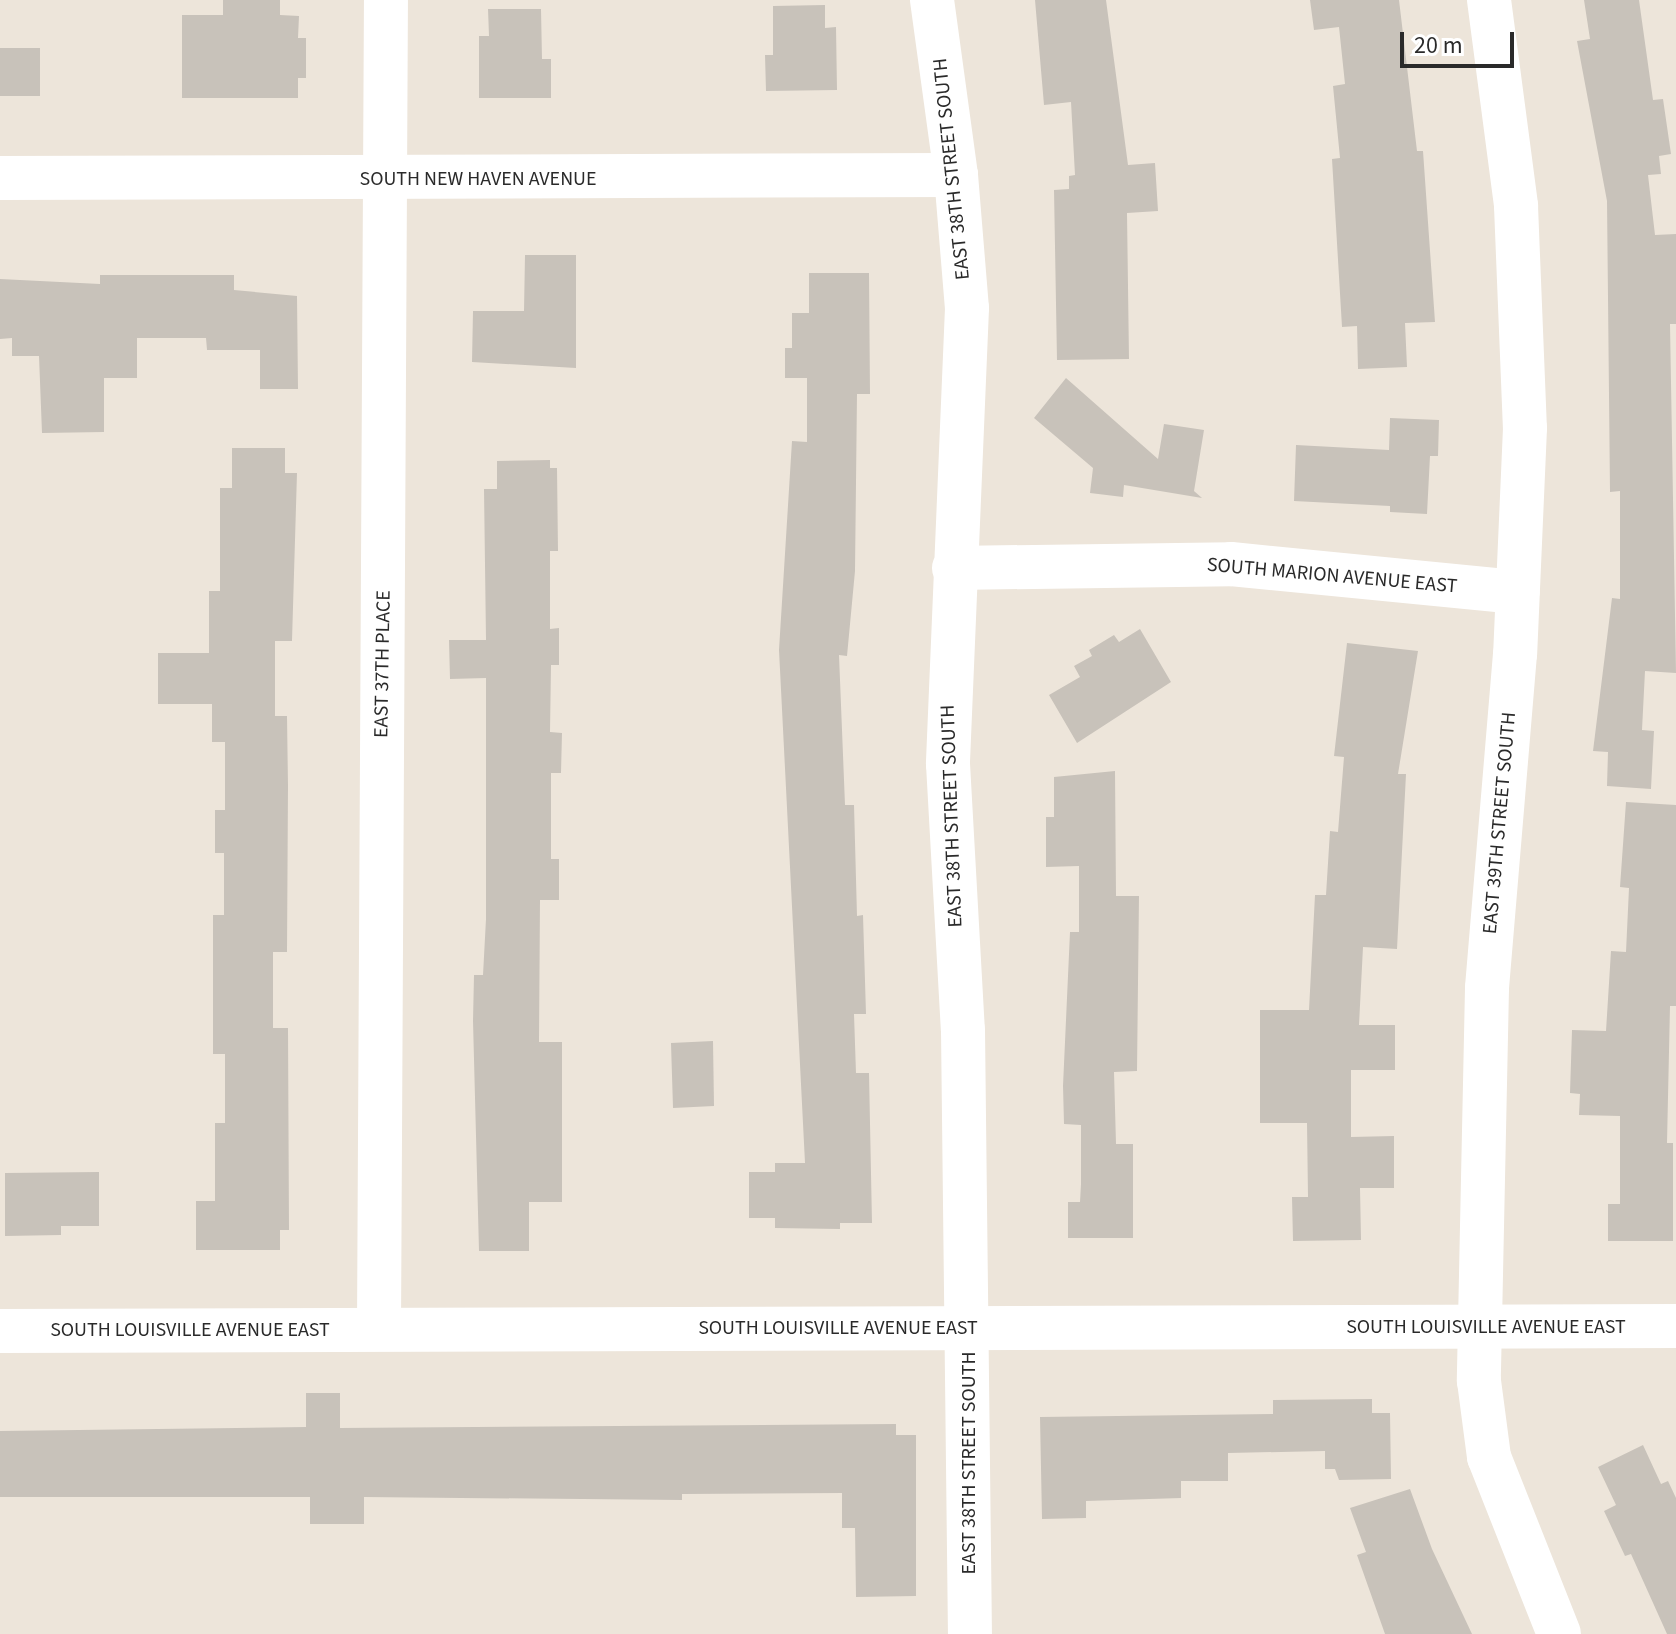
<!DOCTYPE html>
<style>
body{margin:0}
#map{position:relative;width:1676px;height:1634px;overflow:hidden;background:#ede5da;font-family:"Source Sans 3",sans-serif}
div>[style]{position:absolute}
.building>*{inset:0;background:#c8c2ba}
.street>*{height:44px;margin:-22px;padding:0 22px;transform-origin:22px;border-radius:22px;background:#fff}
span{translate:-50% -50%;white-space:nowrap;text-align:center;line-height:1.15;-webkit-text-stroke:6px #fff;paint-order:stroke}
.street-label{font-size:20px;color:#2a2a2a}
.scale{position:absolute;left:1400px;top:32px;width:114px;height:36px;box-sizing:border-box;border:4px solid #2a2a2a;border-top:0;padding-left:10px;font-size:24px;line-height:28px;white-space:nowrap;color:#2a2a2a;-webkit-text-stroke:6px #fff;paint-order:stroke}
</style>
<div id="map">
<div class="building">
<div style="clip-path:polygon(223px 0,280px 0,280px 15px,299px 16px,298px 38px,306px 38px,306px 78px,298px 78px,298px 98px,182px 98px,182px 15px,223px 15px)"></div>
<div style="clip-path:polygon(1035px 0,1106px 0,1128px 165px,1155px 163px,1158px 211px,1127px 213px,1129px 359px,1057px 360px,1054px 190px,1069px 189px,1069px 176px,1075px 175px,1071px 102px,1044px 105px)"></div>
<div style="clip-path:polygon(1310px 0,1399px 0,1417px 151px,1423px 151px,1435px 322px,1405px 323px,1407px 367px,1358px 369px,1357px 326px,1342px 327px,1332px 159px,1340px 158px,1333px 86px,1345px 84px,1339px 27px,1314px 30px)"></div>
<div style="clip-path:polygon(1584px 0,1639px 0,1653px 100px,1663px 99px,1671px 154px,1659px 156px,1661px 174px,1648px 175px,1655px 235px,1676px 234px,1676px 324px,1670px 324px,1676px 673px,1645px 671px,1642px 730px,1654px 731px,1651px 789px,1607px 786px,1608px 752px,1593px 751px,1612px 598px,1620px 599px,1620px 491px,1610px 492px,1607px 201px,1577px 41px,1590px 39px)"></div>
<div style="clip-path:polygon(825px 5px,825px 28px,836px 27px,837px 90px,766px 91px,765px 55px,773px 55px,773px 6px)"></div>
<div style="clip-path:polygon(488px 9px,541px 9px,542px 59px,551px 59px,551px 98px,479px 98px,479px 36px,489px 36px)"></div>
<div style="clip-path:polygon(0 48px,40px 48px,40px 96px,0 96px)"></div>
<div style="clip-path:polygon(525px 255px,576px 255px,576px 368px,472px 362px,473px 311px,524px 311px)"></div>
<div style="clip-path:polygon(809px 273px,869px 273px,870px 394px,857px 394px,855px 571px,847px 656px,839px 655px,845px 805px,854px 805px,857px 916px,863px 915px,866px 1014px,854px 1014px,856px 1073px,869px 1073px,872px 1223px,840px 1223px,840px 1229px,775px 1228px,775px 1218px,749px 1218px,749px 1172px,775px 1172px,775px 1163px,805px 1163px,779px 650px,792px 441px,807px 442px,807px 378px,785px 378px,785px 348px,792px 348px,792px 313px,809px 313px)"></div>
<div style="clip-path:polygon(100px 275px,234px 275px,234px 290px,297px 296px,298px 389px,260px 389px,260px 350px,207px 350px,206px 338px,137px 338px,137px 378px,104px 378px,104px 432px,42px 433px,39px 356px,12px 356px,12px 338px,0 339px,0 279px,100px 284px)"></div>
<div style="clip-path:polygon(1066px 378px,1158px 459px,1164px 424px,1204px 430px,1194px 491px,1202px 498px,1124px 485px,1123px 497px,1090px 493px,1093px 468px,1034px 418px)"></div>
<div style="clip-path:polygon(1390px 418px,1439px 420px,1438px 456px,1430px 456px,1427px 514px,1390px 512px,1390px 506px,1294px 501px,1296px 445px,1389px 450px)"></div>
<div style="clip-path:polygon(232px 448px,285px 448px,285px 473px,297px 473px,292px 641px,275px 641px,275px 716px,287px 716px,288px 786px,287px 952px,273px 952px,273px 1028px,288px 1028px,289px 1230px,280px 1230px,280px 1250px,196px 1250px,196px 1201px,215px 1201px,215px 1123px,225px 1123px,225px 1054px,213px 1054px,213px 915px,224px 915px,224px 853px,215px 853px,215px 810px,225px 810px,225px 742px,212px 742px,212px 704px,158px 704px,158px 653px,209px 653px,209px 591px,220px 591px,220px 488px,232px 488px)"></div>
<div style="clip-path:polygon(550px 460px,550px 468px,557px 468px,558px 551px,550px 551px,550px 629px,559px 628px,559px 665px,551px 665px,550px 732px,562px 733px,561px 773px,551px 773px,551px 859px,559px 859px,559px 900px,540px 900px,539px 1042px,562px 1042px,562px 1202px,529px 1202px,529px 1251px,479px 1251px,473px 1021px,474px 975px,483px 975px,486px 919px,486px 678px,450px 679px,449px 640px,486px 640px,484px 489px,497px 489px,497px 461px)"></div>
<div style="clip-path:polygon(1140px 629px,1171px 682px,1077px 743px,1049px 695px,1080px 677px,1074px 666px,1092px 656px,1089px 650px,1114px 635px,1119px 642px)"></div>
<div style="clip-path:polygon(1347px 643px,1418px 651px,1398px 774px,1406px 774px,1397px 949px,1363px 947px,1359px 1025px,1395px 1025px,1395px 1070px,1351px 1070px,1351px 1137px,1394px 1136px,1394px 1188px,1360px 1188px,1361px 1240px,1293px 1241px,1292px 1197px,1308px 1197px,1307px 1123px,1260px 1123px,1260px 1010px,1309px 1010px,1315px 895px,1326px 895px,1330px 831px,1338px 832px,1344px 757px,1334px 756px)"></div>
<div style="clip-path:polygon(1115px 771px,1116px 896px,1139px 896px,1137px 1071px,1114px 1072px,1116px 1144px,1133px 1144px,1133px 1238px,1068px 1238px,1068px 1202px,1080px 1202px,1081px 1184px,1081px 1125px,1064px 1124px,1063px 1086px,1070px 932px,1079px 932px,1079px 866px,1046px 867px,1046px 817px,1054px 817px,1054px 777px)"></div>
<div style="clip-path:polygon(1626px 802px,1676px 805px,1676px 1006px,1670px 1006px,1667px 1143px,1673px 1143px,1673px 1241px,1608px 1241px,1608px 1204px,1620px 1204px,1620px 1116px,1579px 1115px,1580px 1094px,1570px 1093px,1572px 1030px,1606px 1031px,1611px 951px,1626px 952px,1629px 888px,1620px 887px)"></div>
<div style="clip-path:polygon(713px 1041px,714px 1106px,673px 1108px,671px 1043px)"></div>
<div style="clip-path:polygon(99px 1172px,99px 1226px,61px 1226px,61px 1235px,5px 1236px,5px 1173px)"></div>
<div style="clip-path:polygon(306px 1393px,340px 1393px,340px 1428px,896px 1424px,896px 1435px,916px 1435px,916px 1596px,856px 1597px,855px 1528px,842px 1528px,842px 1493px,682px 1494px,682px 1500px,364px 1497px,364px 1524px,310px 1524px,310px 1497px,0 1497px,0 1431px,306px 1427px)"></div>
<div style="clip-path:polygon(1372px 1399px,1372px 1413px,1390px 1413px,1391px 1479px,1339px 1480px,1335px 1469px,1325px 1469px,1325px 1451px,1228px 1453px,1228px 1481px,1181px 1481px,1181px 1498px,1086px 1501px,1086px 1518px,1042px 1519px,1040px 1417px,1273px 1414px,1273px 1400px)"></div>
<div style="clip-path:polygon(1643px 1445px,1661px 1484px,1668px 1481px,1676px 1498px,1676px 1634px,1667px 1634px,1631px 1554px,1625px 1556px,1604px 1511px,1616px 1505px,1598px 1467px)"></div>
<div style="clip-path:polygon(1410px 1489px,1432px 1549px,1472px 1634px,1385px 1634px,1357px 1555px,1366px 1552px,1350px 1508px)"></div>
</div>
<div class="street">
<div style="left:932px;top:0;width:177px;rotate:82.2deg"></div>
<div style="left:956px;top:175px;width:133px;rotate:85.3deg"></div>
<div style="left:967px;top:308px;width:456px;rotate:92.4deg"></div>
<div style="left:948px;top:764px;width:266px;rotate:86.8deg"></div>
<div style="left:963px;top:1030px;width:604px;rotate:89.34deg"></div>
<div style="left:1489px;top:0;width:208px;rotate:82.5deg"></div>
<div style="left:1516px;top:206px;width:222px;rotate:87.7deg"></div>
<div style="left:1525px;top:428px;width:226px;rotate:92.5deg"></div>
<div style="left:1515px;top:654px;width:335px;rotate:94.8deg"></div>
<div style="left:1487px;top:988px;width:393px;rotate:91.2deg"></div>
<div style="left:1479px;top:1381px;width:77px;rotate:82.5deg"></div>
<div style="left:1489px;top:1457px;width:190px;rotate:68.4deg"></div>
<div style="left:0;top:178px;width:956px;rotate:-0.18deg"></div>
<div style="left:954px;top:568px;width:277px;rotate:-0.8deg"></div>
<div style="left:1231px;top:564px;width:288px;rotate:5.6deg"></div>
<div style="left:379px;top:1328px;width:1328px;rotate:-89.7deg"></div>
<div style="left:0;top:1331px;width:1676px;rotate:-0.17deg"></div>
</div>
<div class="street-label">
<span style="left:952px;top:169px;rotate:-96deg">EAST 38TH STREET SOUTH</span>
<span style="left:478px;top:179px">SOUTH NEW HAVEN AVENUE</span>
<span style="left:1332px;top:576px;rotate:5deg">SOUTH MARION AVENUE EAST</span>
<span style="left:383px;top:664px;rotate:-89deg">EAST 37TH PLACE</span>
<span style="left:952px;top:816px;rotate:-92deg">EAST 38TH STREET SOUTH</span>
<span style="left:1500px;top:823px;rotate:-85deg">EAST 39TH STREET SOUTH</span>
<span style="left:1486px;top:1327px">SOUTH LOUISVILLE AVENUE EAST</span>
<span style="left:838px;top:1328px">SOUTH LOUISVILLE AVENUE EAST</span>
<span style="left:190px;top:1330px">SOUTH LOUISVILLE AVENUE EAST</span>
<span style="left:969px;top:1463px;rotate:-90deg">EAST 38TH STREET SOUTH</span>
</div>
<div class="scale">20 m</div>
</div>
